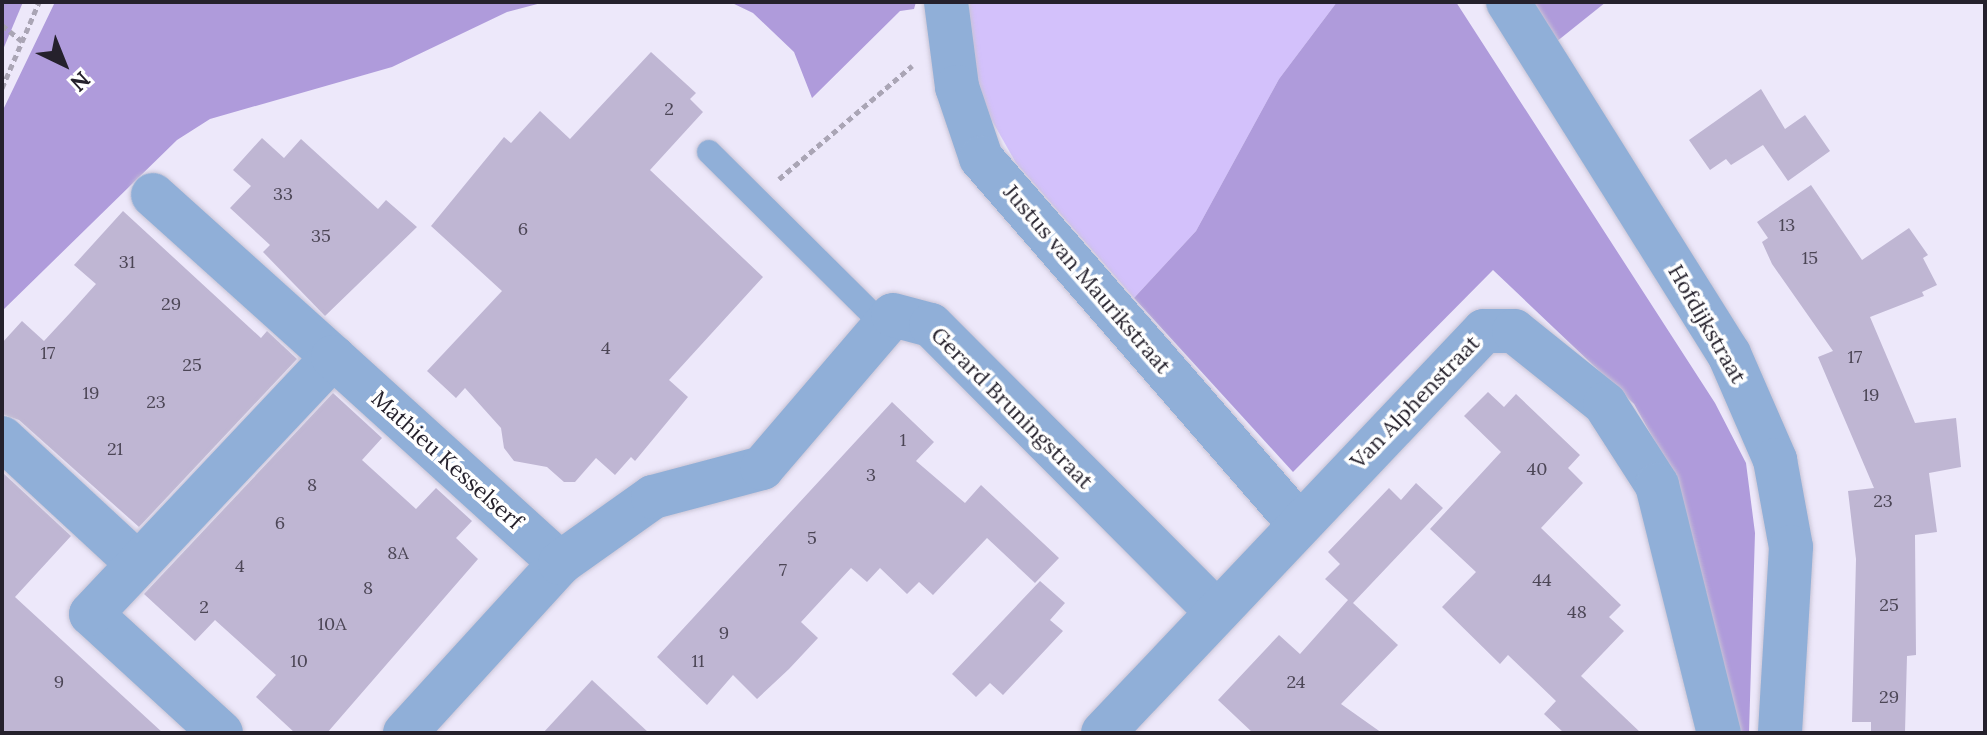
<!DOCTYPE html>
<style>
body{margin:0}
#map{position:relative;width:1987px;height:735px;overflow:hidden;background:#ede8fa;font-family:Lora,serif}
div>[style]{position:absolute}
.green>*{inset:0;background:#d3c1fb}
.forest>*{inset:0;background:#af9bdb}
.building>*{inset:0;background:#bfb6d3}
.path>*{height:5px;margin-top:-2.5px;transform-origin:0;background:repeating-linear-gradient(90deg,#aaa5b5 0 6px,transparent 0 10px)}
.roads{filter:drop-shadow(0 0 2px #c9c4d5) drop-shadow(0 0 2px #c9c4d5)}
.lane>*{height:24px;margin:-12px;padding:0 12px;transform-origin:12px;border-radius:12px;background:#90afd8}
.street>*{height:44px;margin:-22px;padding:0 22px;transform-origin:22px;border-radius:22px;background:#90afd8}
span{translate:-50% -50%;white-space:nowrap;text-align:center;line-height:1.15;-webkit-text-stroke:7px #fff;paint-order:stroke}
.number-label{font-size:18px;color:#4c4656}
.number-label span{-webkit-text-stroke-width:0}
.street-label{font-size:22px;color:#25212c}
.frame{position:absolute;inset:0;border:4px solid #25212c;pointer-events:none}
.north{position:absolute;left:24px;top:24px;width:80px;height:80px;-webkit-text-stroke:6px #fff;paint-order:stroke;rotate:137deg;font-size:22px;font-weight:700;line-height:32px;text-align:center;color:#25212c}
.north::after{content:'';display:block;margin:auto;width:28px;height:36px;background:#25212c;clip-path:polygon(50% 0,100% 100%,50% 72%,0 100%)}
</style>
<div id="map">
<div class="green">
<div style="clip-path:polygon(970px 2px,1337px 2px,1279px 79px,1196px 231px,1134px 298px,1016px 163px,982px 103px,967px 26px)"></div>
</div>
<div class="forest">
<div style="clip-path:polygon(2px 2px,23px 2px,2px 52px)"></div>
<div style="clip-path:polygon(55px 2px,545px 2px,507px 12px,392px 67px,210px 119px,177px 140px,2px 311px,2px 112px)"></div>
<div style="clip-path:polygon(730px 2px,916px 2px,914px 9px,900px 11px,812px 98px,794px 52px,753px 13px)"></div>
<div style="clip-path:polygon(1337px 2px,1456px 2px,1715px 403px,1746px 463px,1755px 533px,1749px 733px,1726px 733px,1658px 447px,1634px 404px,1493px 270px,1293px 472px,1134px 298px,1196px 231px,1279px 79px)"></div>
<div style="clip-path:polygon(1523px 2px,1606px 2px,1551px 46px)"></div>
</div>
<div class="building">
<div style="clip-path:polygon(651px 52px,696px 93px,690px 99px,703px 112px,650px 170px,763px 277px,669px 380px,688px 397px,635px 461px,631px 457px,615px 475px,596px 458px,575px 482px,564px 482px,547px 467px,514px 461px,504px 448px,501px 428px,465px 388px,456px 398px,427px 371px,502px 291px,431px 226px,504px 137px,511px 143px,540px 111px,570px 139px)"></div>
<div style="clip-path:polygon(1761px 89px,1785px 129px,1805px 115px,1830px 151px,1788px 181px,1763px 145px,1731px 165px,1726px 159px,1710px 170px,1689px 140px)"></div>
<div style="clip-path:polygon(262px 138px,284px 158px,301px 139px,378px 209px,386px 200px,417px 227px,325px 316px,263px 252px,270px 245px,230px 208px,251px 186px,233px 170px)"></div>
<div style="clip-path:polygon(1811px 185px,1862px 260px,1909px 228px,1928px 255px,1923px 258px,1937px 285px,1922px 292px,1924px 296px,1870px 317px,1915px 423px,1956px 418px,1961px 467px,1929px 473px,1937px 532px,1915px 535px,1916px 655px,1907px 656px,1905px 732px,1871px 731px,1871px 722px,1852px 722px,1856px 559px,1848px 491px,1874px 488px,1818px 357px,1833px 351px,1772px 264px,1762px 242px,1768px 238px,1757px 222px)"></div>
<div style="clip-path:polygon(123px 211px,261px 338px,267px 331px,297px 359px,139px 527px,19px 420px,2px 414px,2px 343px,22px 321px,44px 341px,70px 313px,96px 284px,74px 265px)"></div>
<div style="clip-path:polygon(1488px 392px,1504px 407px,1516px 394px,1580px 455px,1568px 468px,1583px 483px,1541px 528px,1621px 605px,1609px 617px,1624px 631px,1581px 676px,1641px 733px,1564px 733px,1544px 714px,1556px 701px,1508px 655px,1500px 664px,1442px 607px,1476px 572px,1430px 529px,1501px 452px,1464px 416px)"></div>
<div style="clip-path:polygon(333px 393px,382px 438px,362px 460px,416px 509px,436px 488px,472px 521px,456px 538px,478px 559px,327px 733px,295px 733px,256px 697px,276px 675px,215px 620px,195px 641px,144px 594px)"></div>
<div style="clip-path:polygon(892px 402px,934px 442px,916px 461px,965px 503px,981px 485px,1059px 558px,1035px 583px,987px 538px,933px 595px,919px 582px,907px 594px,880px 568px,867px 582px,851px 568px,801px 622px,818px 638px,789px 669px,757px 699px,733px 675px,707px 705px,657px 657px)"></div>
<div style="clip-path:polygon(2px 472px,71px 536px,15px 597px,163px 733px,2px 733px)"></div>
<div style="clip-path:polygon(1416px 483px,1443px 508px,1353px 603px,1398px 645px,1341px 704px,1382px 733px,1253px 733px,1218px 700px,1279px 635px,1300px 654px,1348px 600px,1325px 579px,1340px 564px,1328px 552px,1389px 488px,1401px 500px)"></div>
<div style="clip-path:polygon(1040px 581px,1065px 603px,1050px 620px,1063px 631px,1003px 695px,990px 683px,976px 697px,952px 674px)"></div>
<div style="clip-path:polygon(592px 680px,649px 733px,543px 733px)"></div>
</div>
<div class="path">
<div style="left:2px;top:25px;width:26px;rotate:39deg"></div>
<div style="left:2px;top:88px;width:94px;rotate:-66.7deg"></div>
<div style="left:779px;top:179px;width:175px;rotate:-40.4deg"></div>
</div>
<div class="roads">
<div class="lane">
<div style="left:709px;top:152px;width:245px;rotate:44.8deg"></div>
</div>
<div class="street">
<div style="left:946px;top:2px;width:86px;rotate:82.6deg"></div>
<div style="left:957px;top:87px;width:75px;rotate:71.3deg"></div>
<div style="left:981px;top:158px;width:483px;rotate:49deg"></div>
<div style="left:1508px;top:2px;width:416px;rotate:57.9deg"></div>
<div style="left:1729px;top:354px;width:116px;rotate:66.5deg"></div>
<div style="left:1775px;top:460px;width:88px;rotate:79.6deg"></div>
<div style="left:1791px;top:547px;width:186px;rotate:93.4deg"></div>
<div style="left:153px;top:195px;width:242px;rotate:42deg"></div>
<div style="left:2px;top:438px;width:184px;rotate:42.8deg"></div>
<div style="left:221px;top:733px;width:176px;rotate:-137.5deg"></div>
<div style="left:91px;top:614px;width:353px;rotate:-46.7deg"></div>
<div style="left:333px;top:357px;width:307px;rotate:42.2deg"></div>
<div style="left:405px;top:733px;width:230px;rotate:-47.6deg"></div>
<div style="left:560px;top:563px;width:114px;rotate:-35.4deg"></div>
<div style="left:653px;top:497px;width:113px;rotate:-14.9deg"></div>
<div style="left:762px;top:468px;width:201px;rotate:-49.4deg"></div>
<div style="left:893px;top:315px;width:39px;rotate:15deg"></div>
<div style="left:931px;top:325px;width:402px;rotate:45.1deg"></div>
<div style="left:1103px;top:733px;width:554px;rotate:-46.54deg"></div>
<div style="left:1484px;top:331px;width:30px"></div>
<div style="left:1514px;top:331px;width:117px;rotate:38.7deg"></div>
<div style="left:1605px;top:404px;width:96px;rotate:57.3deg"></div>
<div style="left:1657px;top:485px;width:256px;rotate:76deg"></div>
</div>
</div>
<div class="number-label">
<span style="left:669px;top:109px">2</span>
<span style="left:283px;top:194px">33</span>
<span style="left:1787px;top:225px">13</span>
<span style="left:523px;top:229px">6</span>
<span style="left:321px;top:236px">35</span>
<span style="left:1810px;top:258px">15</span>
<span style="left:127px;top:262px">31</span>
<span style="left:171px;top:304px">29</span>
<span style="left:606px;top:348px">4</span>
<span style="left:48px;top:353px">17</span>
<span style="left:1855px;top:357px">17</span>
<span style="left:192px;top:365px">25</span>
<span style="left:91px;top:393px">19</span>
<span style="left:1871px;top:395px">19</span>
<span style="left:156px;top:402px">23</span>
<span style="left:903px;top:440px">1</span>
<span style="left:115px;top:449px">21</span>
<span style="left:1537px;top:469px">40</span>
<span style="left:871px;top:475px">3</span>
<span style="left:312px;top:485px">8</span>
<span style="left:1883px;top:501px">23</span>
<span style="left:280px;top:523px">6</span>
<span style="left:812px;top:538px">5</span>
<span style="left:398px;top:553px">8A</span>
<span style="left:240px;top:566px">4</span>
<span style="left:783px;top:570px">7</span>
<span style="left:1542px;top:580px">44</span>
<span style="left:368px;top:588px">8</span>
<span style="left:1889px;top:605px">25</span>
<span style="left:204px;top:607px">2</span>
<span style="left:1577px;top:612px">48</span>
<span style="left:332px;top:624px">10A</span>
<span style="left:724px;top:633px">9</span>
<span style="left:299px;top:661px">10</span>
<span style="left:698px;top:661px">11</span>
<span style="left:59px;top:682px">9</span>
<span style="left:1296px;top:682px">24</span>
<span style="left:1889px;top:697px">29</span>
</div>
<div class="street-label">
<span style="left:1087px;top:279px;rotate:49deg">Justus van Maurikstraat</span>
<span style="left:1707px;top:324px;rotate:60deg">Hofdijkstraat</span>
<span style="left:1415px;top:402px;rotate:-46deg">Van Alphenstraat</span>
<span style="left:1012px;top:408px;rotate:45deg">Gerard Bruningstraat</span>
<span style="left:447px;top:460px;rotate:42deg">Mathieu Kesselserf</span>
</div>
<div class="frame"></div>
<div class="north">N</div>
</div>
